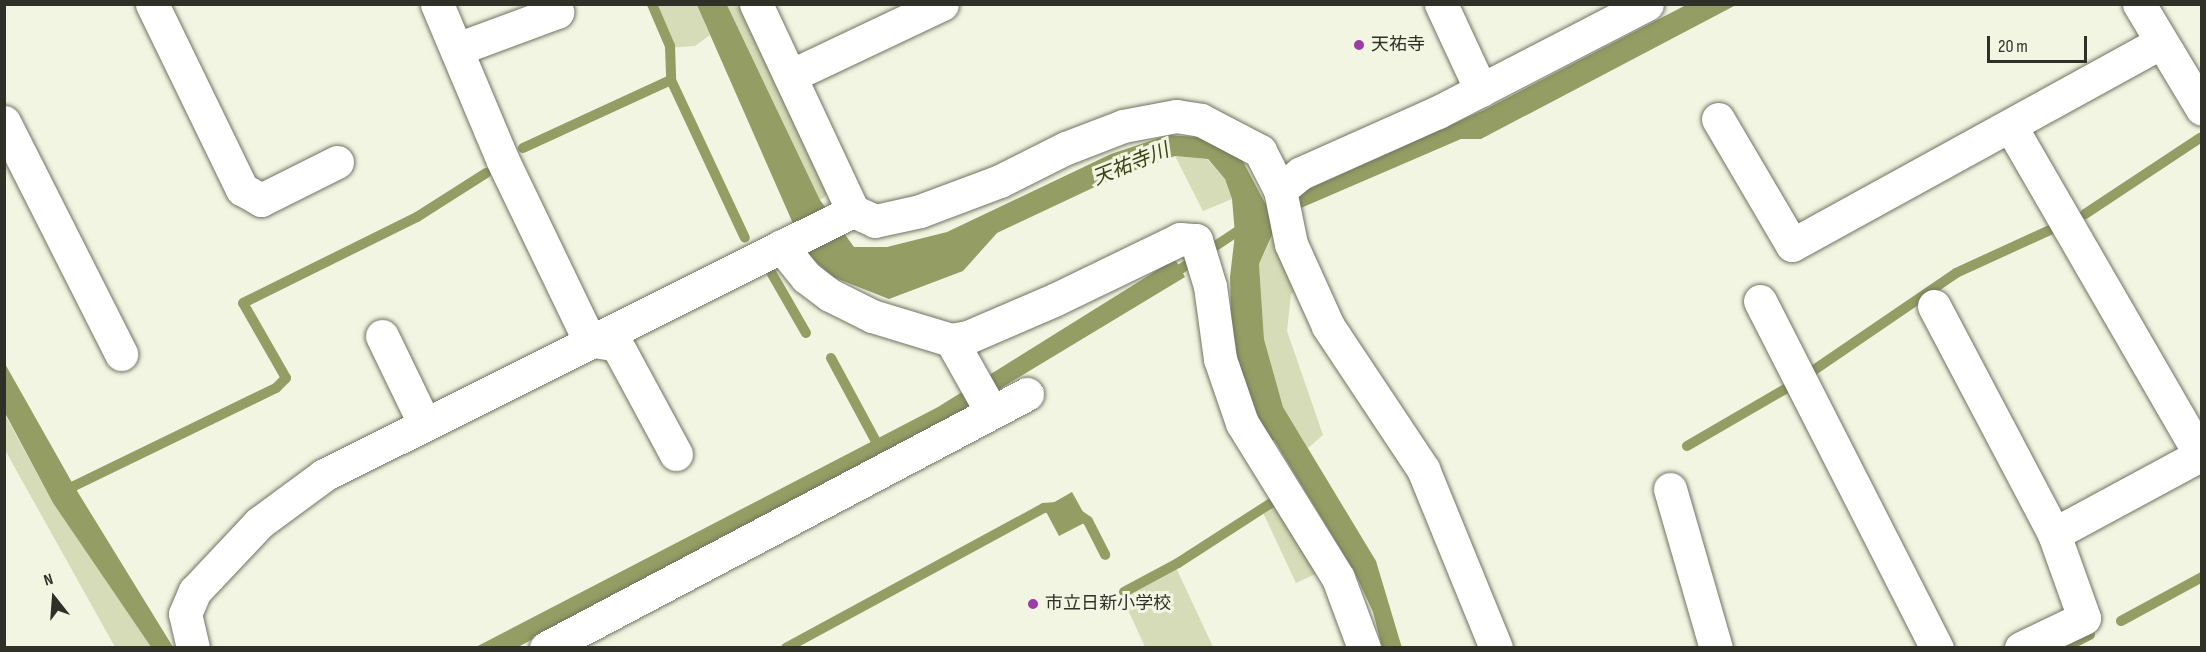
<!DOCTYPE html>
<meta charset="utf-8">
<style>
body{margin:0}
#map{position:relative;width:2206px;height:652px;overflow:hidden;background:#f1f5e1;font-family:"Sofia Sans Condensed","Noto Sans JP",sans-serif}
div>[style]{position:absolute}
.green>*{inset:0;background:#d5dcb7}
.water>*{inset:0;background:#949d63}
.stream>*{height:10px;margin:-5px;padding:0 5px;transform-origin:5px;border-radius:5px;background:#949d63}
.roads{filter:drop-shadow(0 0 2px #707361) drop-shadow(0 0 2px #707361)}
.street>*{height:33px;margin:-16.5px;padding:0 16.5px;transform-origin:16.5px;border-radius:16.5px;background:#fff}
.dots>*{width:16px;height:16px;translate:-50% -50%;box-sizing:border-box;border:3px solid #f1f5e1;border-radius:50%}
span{translate:-50% -50%;white-space:nowrap;text-align:center;line-height:1.15;-webkit-text-stroke:6px #f1f5e1;paint-order:stroke}
.poi-label{font-size:18px;color:#2f3028}
.left{translate:0 -50%;text-align:left}
.water-label{font-size:20px;color:#3b4114;font-style:italic}
.frame{position:absolute;inset:0;border:6px solid #2f3028;pointer-events:none}
.north{position:absolute;left:24px;top:568px;width:60px;height:60px;-webkit-text-stroke:4px #f1f5e1;paint-order:stroke;rotate:343deg;font-size:16px;font-weight:700;line-height:24px;text-align:center;color:#2f3028}
.north::after{content:'';display:block;margin:auto;width:21px;height:27px;background:#2f3028;clip-path:polygon(50% 0,100% 100%,50% 72%,0 100%)}
.scale{position:absolute;left:1987px;top:36px;width:100px;height:27px;box-sizing:border-box;border:3px solid #2f3028;border-top:0;padding-left:8px;font-size:18px;line-height:21px;white-space:nowrap;color:#2f3028;-webkit-text-stroke:4px #f1f5e1;paint-order:stroke}
</style>
<div id="map">
<div class="green">
<div style="clip-path:polygon(647px 5px,697px 5px,710px 35px,695px 46px,666px 48px)"></div>
<div style="clip-path:polygon(727px 5px,738px 5px,828px 194px,820px 200px)"></div>
<div style="clip-path:polygon(1175px 156px,1207px 159px,1225px 179px,1232px 199px,1203px 211px)"></div>
<div style="clip-path:polygon(1275px 231px,1301px 287px,1291px 294px,1287px 331px,1323px 435px,1308px 448px,1283px 407px,1264px 339px,1259px 264px)"></div>
<div style="clip-path:polygon(4px 413px,53px 503px,151px 647px,115px 647px,5px 450px)"></div>
<div style="clip-path:polygon(1276px 496px,1320px 572px,1296px 583px,1260px 506px)"></div>
<div style="clip-path:polygon(1173px 561px,1213px 647px,1145px 647px,1119px 590px)"></div>
</div>
<div class="water">
<div style="clip-path:polygon(697px 5px,727px 5px,820px 200px,854px 247px,887px 247px,947px 232px,1111px 154px,1168px 135px,1210px 138px,1237px 150px,1265px 203px,1311px 188px,1486px 109px,1686px 5px,1736px 5px,1481px 139px,1461px 139px,1280px 217px,1259px 264px,1264px 339px,1283px 407px,1376px 561px,1402px 648px,1382px 647px,1373px 612px,1354px 571px,1274px 440px,1265px 441px,1232px 349px,1230px 277px,1235px 234px,1232px 199px,1225px 179px,1208px 159px,1175px 156px,1116px 177px,997px 233px,963px 271px,889px 299px,833px 277px,806px 253px)"></div>
<div style="clip-path:polygon(1175px 259px,1185px 277px,953px 417px,518px 647px,474px 648px,938px 407px)"></div>
<div style="clip-path:polygon(4px 362px,74px 486px,173px 647px,151px 647px,53px 503px,5px 413px)"></div>
<div style="clip-path:polygon(1072px 492px,1088px 521px,1059px 536px,1044px 508px)"></div>
</div>
<div class="stream">
<div style="left:652px;top:4px;width:46px;rotate:66.8deg"></div>
<div style="left:670px;top:46px;width:34px;rotate:88deg"></div>
<div style="left:671px;top:80px;width:174px;rotate:64.9deg"></div>
<div style="left:523px;top:148px;width:163px;rotate:-24.7deg"></div>
<div style="left:2085px;top:214px;width:138px;rotate:-33.5deg"></div>
<div style="left:772px;top:274px;width:68px;rotate:60deg"></div>
<div style="left:1170px;top:276px;width:89px;rotate:-33.5deg"></div>
<div style="left:831px;top:358px;width:101px;rotate:61.7deg"></div>
<div style="left:1814px;top:370px;width:172px;rotate:-34.3deg"></div>
<div style="left:1956px;top:273px;width:106px;rotate:-24.6deg"></div>
<div style="left:1687px;top:446px;width:116px;rotate:-30.1deg"></div>
<div style="left:65px;top:496px;width:13px;rotate:-48deg"></div>
<div style="left:74px;top:486px;width:225px;rotate:-25.9deg"></div>
<div style="left:276px;top:388px;width:14px;rotate:-45deg"></div>
<div style="left:286px;top:378px;width:86px;rotate:-119.8deg"></div>
<div style="left:243px;top:303px;width:194px;rotate:-26.3deg"></div>
<div style="left:417px;top:217px;width:82px;rotate:-32.5deg"></div>
<div style="left:1078px;top:514px;width:12px;rotate:35deg"></div>
<div style="left:1088px;top:521px;width:38px;rotate:63deg"></div>
<div style="left:1124px;top:592px;width:61px;rotate:-28.2deg"></div>
<div style="left:1178px;top:563px;width:111px;rotate:-32.8deg"></div>
<div style="left:2121px;top:621px;width:92px;rotate:-28.5deg"></div>
<div style="left:786px;top:648px;width:294px;rotate:-28.5deg"></div>
<div style="left:1044px;top:508px;width:12px;rotate:-5deg"></div>
<div style="left:2064px;top:648px;width:29px;rotate:-27deg"></div>
</div>
<div class="roads">
<div class="street">
<div style="left:152px;top:4px;width:206px;rotate:64.1deg"></div>
<div style="left:242px;top:189px;width:22px;rotate:30deg"></div>
<div style="left:261px;top:200px;width:85px;rotate:-26.6deg"></div>
<div style="left:437px;top:4px;width:170px;rotate:67.2deg"></div>
<div style="left:503px;top:161px;width:199px;rotate:64.3deg"></div>
<div style="left:589px;top:340px;width:28px;rotate:10deg"></div>
<div style="left:617px;top:345px;width:124px;rotate:61.6deg"></div>
<div style="left:756px;top:4px;width:229px;rotate:64.9deg"></div>
<div style="left:853px;top:211px;width:24px;rotate:24deg"></div>
<div style="left:875px;top:221px;width:46px;rotate:-12.5deg"></div>
<div style="left:920px;top:211px;width:85px;rotate:-20.6deg"></div>
<div style="left:1000px;top:181px;width:74px;rotate:-26.6deg"></div>
<div style="left:1066px;top:148px;width:61px;rotate:-21.1deg"></div>
<div style="left:1123px;top:126px;width:54px;rotate:-10.7deg"></div>
<div style="left:1176px;top:116px;width:25px;rotate:9deg"></div>
<div style="left:1201px;top:120px;width:67px;rotate:27.7deg"></div>
<div style="left:1260px;top:151px;width:44px;rotate:62.9deg"></div>
<div style="left:1280px;top:190px;width:55px;rotate:78.5deg"></div>
<div style="left:1291px;top:244px;width:90px;rotate:65.7deg"></div>
<div style="left:1328px;top:326px;width:172px;rotate:56.4deg"></div>
<div style="left:1423px;top:469px;width:193px;rotate:67.8deg"></div>
<div style="left:1441px;top:4px;width:95px;rotate:65.1deg"></div>
<div style="left:2139px;top:4px;width:122px;rotate:59deg"></div>
<div style="left:457px;top:49px;width:107px;rotate:-20.3deg"></div>
<div style="left:557px;top:12px;width:9px;rotate:-117deg"></div>
<div style="left:790px;top:76px;width:168px;rotate:-25.3deg"></div>
<div style="left:1718px;top:119px;width:146px;rotate:59.6deg"></div>
<div style="left:1792px;top:245px;width:421px;rotate:-28.8deg"></div>
<div style="left:4px;top:122px;width:260px;rotate:63.2deg"></div>
<div style="left:2011px;top:127px;width:382px;rotate:60deg"></div>
<div style="left:1280px;top:190px;width:27px;rotate:-39deg"></div>
<div style="left:1301px;top:173px;width:150px;rotate:-24deg"></div>
<div style="left:1438px;top:112px;width:235px;rotate:-27.3deg"></div>
<div style="left:781px;top:246px;width:40px;rotate:51deg"></div>
<div style="left:806px;top:277px;width:30px;rotate:37deg"></div>
<div style="left:830px;top:295px;width:47px;rotate:26.6deg"></div>
<div style="left:872px;top:316px;width:83px;rotate:16.9deg"></div>
<div style="left:951px;top:340px;width:17px;rotate:-10deg"></div>
<div style="left:968px;top:337px;width:94px;rotate:-23.3deg"></div>
<div style="left:1054px;top:300px;width:140px;rotate:-25.8deg"></div>
<div style="left:1180px;top:239px;width:16px;rotate:4deg"></div>
<div style="left:1196px;top:240px;width:48px;rotate:73.1deg"></div>
<div style="left:1210px;top:286px;width:74px;rotate:82.2deg"></div>
<div style="left:1220px;top:359px;width:68px;rotate:71deg"></div>
<div style="left:1242px;top:423px;width:182px;rotate:58.2deg"></div>
<div style="left:1338px;top:578px;width:75px;rotate:69.6deg"></div>
<div style="left:1760px;top:301px;width:390px;rotate:63deg"></div>
<div style="left:1934px;top:306px;width:258px;rotate:62.2deg"></div>
<div style="left:2054px;top:534px;width:89px;rotate:70.3deg"></div>
<div style="left:2084px;top:618px;width:70px;rotate:154.5deg"></div>
<div style="left:382px;top:336px;width:97px;rotate:64.2deg"></div>
<div style="left:951px;top:340px;width:81px;rotate:60.6deg"></div>
<div style="left:1670px;top:489px;width:166px;rotate:73.9deg"></div>
<div style="left:2054px;top:534px;width:166px;rotate:-28.4deg"></div>
<div style="left:193px;top:648px;width:35px;rotate:-103deg"></div>
<div style="left:185px;top:614px;width:25px;rotate:-67deg"></div>
<div style="left:195px;top:591px;width:93px;rotate:-46.7deg"></div>
<div style="left:259px;top:523px;width:81px;rotate:-36.4deg"></div>
<div style="left:324px;top:475px;width:591px;rotate:-26.52deg"></div>
<div style="left:546px;top:648px;width:544px;rotate:-27.84deg"></div>
</div>
</div>
<div class="dots">
<div style="left:1359px;top:45px;background:#9d3ca4"></div>
<div style="left:1033px;top:604px;background:#9d3ca4"></div>
</div>
<div class="poi-label">
<span class="left" style="left:1371px;top:45px">天祐寺</span>
<span class="left" style="left:1045px;top:604px">市立日新小学校</span>
</div>
<div class="water-label">
<span style="left:1131px;top:165px;rotate:-22deg">天祐寺川</span>
</div>
<div class="frame"></div>
<div class="north">N</div>
<div class="scale">20 m</div>
</div>
